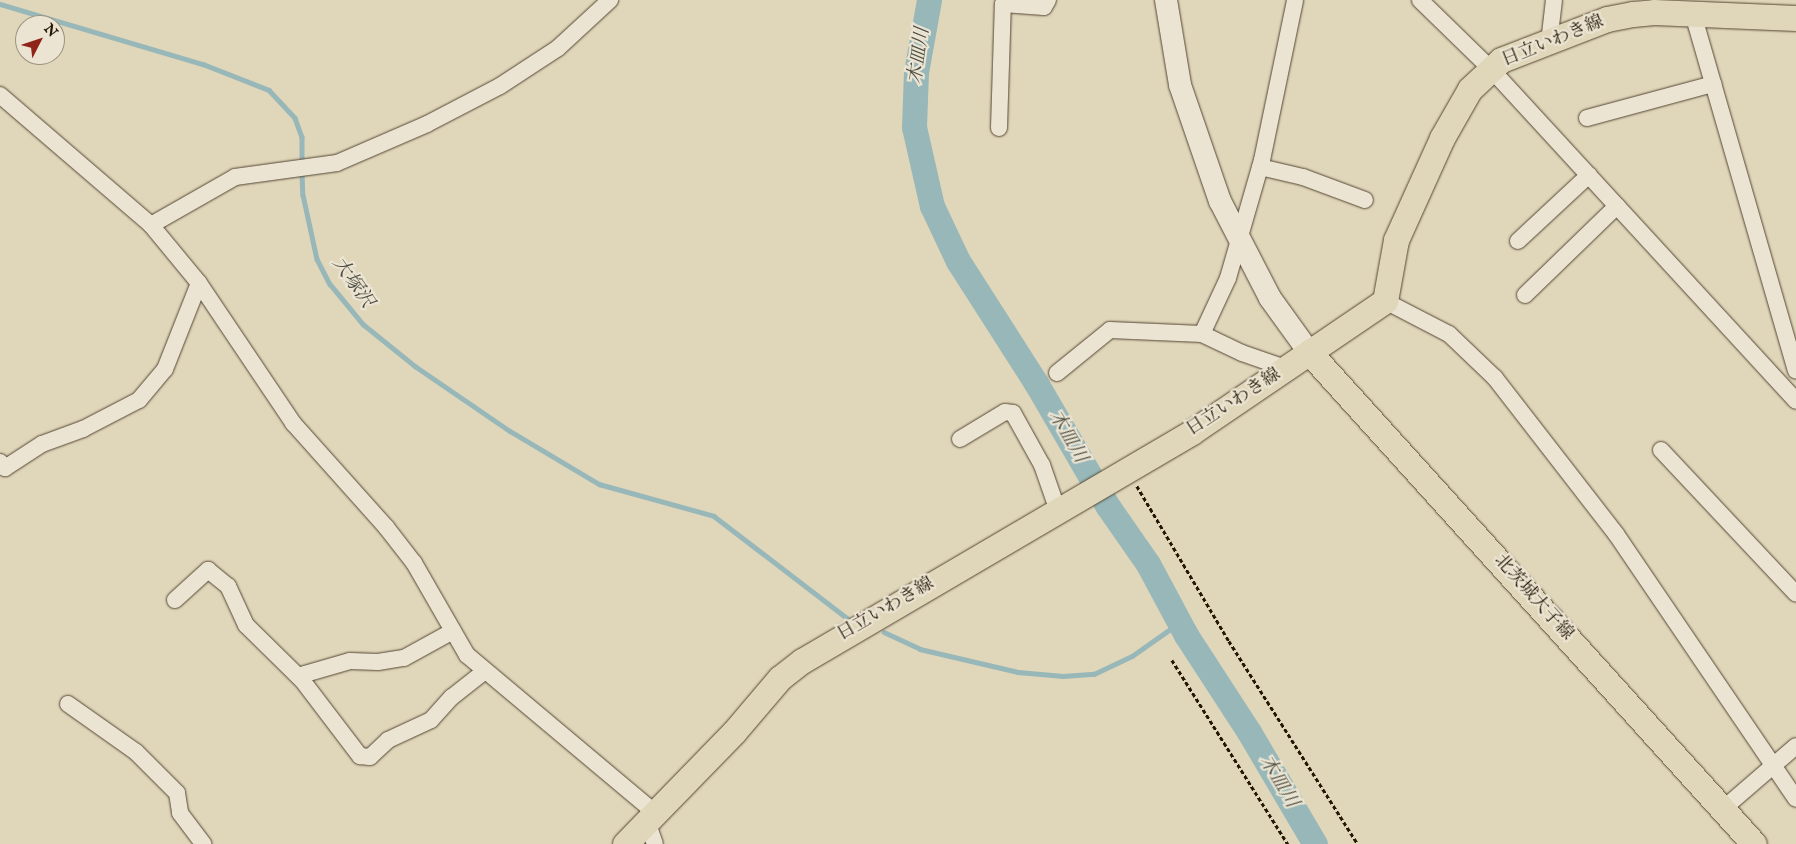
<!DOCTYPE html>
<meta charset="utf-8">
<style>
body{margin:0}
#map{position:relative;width:1796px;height:844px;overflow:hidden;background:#e0d6ba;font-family:"IM FELL English","Noto Serif JP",serif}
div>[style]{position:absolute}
.stream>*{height:4.5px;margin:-2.25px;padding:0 2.25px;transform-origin:2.25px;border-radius:2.25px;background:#97b7b9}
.river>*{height:25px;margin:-12.5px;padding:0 12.5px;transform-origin:12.5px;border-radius:12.5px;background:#97b7b9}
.path>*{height:2.5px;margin-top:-1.25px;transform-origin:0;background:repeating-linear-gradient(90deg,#251604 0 4px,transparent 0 6.5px)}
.roads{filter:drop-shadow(0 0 1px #544632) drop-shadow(0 0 1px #544632)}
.minor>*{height:16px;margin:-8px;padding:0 8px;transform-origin:8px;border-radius:8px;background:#ebe4d2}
.secondary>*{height:22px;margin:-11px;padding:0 11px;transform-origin:11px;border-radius:11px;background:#ebe4d2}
.primary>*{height:25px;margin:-12.5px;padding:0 12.5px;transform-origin:12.5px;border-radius:12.5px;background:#e0d6ba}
span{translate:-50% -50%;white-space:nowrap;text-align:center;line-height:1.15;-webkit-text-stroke:4.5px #ebe4d2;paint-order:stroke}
.street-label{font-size:18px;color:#251604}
.water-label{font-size:19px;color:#4d4e43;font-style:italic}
.north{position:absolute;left:15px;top:15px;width:50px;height:50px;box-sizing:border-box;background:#ebe4d2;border:1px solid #9c9280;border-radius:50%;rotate:49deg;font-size:14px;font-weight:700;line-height:20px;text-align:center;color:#251604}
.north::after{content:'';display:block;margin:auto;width:18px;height:22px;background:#8f2418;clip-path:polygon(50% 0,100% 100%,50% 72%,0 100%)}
</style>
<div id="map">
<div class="stream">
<div style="left:0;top:4px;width:212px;rotate:16.5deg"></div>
<div style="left:203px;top:64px;width:71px;rotate:21.5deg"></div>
<div style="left:269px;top:90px;width:38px;rotate:47deg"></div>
<div style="left:295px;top:118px;width:20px;rotate:70deg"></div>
<div style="left:302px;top:137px;width:27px;rotate:90deg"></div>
<div style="left:302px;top:172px;width:23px;rotate:88deg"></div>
<div style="left:303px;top:195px;width:66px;rotate:77.7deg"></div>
<div style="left:317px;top:259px;width:28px;rotate:63deg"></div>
<div style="left:330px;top:284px;width:52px;rotate:50.5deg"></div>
<div style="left:363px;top:324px;width:67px;rotate:38.9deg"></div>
<div style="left:415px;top:366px;width:115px;rotate:34.4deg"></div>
<div style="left:510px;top:431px;width:104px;rotate:30.8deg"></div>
<div style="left:599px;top:484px;width:119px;rotate:15.5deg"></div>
<div style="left:714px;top:516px;width:168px;rotate:37.5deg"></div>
<div style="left:884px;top:632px;width:40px;rotate:25deg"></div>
<div style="left:920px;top:649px;width:101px;rotate:13.2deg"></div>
<div style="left:1018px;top:672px;width:45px;rotate:5.1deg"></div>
<div style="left:1063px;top:676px;width:31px;rotate:-4deg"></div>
<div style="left:1094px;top:674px;width:42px;rotate:-25.3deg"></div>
<div style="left:1132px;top:656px;width:57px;rotate:-35.1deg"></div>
</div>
<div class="river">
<div style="left:929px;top:0;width:73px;rotate:100.2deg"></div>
<div style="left:916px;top:72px;width:55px;rotate:92.1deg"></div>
<div style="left:914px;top:127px;width:81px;rotate:77.2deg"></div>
<div style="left:932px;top:206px;width:61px;rotate:64.7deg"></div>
<div style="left:958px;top:261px;width:145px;rotate:57.4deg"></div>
<div style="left:1036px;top:383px;width:141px;rotate:59.8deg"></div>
<div style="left:1107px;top:505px;width:72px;rotate:55.2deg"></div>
<div style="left:1148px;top:564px;width:81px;rotate:61.8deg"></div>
<div style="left:1186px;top:635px;width:116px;rotate:57deg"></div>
<div style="left:1249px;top:732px;width:130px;rotate:59.5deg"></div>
</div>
<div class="path">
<div style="left:1137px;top:486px;width:180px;rotate:59.3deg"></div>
<div style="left:1229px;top:641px;width:241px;rotate:57.6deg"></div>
<div style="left:1172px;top:660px;width:218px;rotate:57.8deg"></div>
</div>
<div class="roads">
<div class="minor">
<div style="left:1420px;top:0;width:98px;rotate:44.2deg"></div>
<div style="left:1490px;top:68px;width:452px;rotate:47.4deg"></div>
<div style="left:1693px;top:14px;width:371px;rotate:73.9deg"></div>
<div style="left:1549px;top:43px;width:43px;rotate:-83.4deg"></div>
<div style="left:0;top:95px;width:199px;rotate:40.7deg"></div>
<div style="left:151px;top:225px;width:75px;rotate:50.4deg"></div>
<div style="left:199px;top:283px;width:169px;rotate:56.1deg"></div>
<div style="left:293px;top:423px;width:140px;rotate:48.2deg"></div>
<div style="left:386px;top:527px;width:46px;rotate:52.1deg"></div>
<div style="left:414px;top:563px;width:106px;rotate:60.1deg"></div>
<div style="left:467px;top:655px;width:246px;rotate:40deg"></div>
<div style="left:1587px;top:118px;width:131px;rotate:-15.1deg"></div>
<div style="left:999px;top:128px;width:124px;rotate:-88.2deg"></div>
<div style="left:1003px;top:4px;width:41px;rotate:4.2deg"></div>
<div style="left:1044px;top:7px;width:8px;rotate:-60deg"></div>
<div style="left:1260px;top:167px;width:44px;rotate:13.1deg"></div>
<div style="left:1303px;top:177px;width:66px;rotate:20.4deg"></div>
<div style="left:151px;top:225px;width:97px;rotate:-29.7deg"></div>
<div style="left:235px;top:177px;width:103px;rotate:-7.8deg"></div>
<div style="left:337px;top:163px;width:98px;rotate:-23.4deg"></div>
<div style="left:427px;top:124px;width:82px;rotate:-27.5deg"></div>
<div style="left:500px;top:86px;width:69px;rotate:-33.2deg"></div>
<div style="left:558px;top:48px;width:71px;rotate:-42.7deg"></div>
<div style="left:1518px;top:241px;width:97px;rotate:-42.9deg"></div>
<div style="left:1525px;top:295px;width:128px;rotate:-44.1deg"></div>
<div style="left:1385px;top:301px;width:72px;rotate:27.3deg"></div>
<div style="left:1449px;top:334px;width:64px;rotate:43.7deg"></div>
<div style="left:1495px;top:378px;width:197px;rotate:52.2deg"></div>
<div style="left:1616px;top:534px;width:320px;rotate:55.8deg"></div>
<div style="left:1202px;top:334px;width:62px;rotate:-65.1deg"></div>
<div style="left:1228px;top:278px;width:123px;rotate:-73.9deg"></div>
<div style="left:1262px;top:160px;width:163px;rotate:-78.3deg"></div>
<div style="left:1057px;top:373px;width:68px;rotate:-39.1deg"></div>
<div style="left:1110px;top:330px;width:92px;rotate:2.5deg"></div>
<div style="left:1202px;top:334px;width:44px;rotate:25.4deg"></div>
<div style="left:1242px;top:353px;width:49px;rotate:19.2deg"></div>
<div style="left:960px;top:439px;width:52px;rotate:-31deg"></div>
<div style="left:1005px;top:412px;width:8px;rotate:7deg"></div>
<div style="left:1013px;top:413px;width:60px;rotate:60.9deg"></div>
<div style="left:1042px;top:465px;width:49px;rotate:70.8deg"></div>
<div style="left:1661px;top:450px;width:197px;rotate:46.8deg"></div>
<div style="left:0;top:462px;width:8px;rotate:50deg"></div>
<div style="left:5px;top:468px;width:44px;rotate:-33deg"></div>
<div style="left:42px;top:444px;width:44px;rotate:-20.1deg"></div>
<div style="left:83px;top:429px;width:63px;rotate:-27.4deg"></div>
<div style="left:139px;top:400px;width:40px;rotate:-50deg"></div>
<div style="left:165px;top:369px;width:92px;rotate:-68.4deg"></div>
<div style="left:175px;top:600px;width:45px;rotate:-42.3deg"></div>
<div style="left:208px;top:570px;width:26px;rotate:39deg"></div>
<div style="left:228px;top:586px;width:43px;rotate:65.2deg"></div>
<div style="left:246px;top:625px;width:78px;rotate:44.5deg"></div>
<div style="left:302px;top:680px;width:96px;rotate:52.7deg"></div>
<div style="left:360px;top:756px;width:10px;rotate:6deg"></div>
<div style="left:370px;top:757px;width:25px;rotate:-43deg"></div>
<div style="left:388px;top:740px;width:47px;rotate:-24.9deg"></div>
<div style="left:431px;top:720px;width:31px;rotate:-48deg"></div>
<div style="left:452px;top:697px;width:42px;rotate:-38.2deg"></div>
<div style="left:298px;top:676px;width:54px;rotate:-16.1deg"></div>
<div style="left:350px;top:661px;width:28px;rotate:2deg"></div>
<div style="left:378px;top:662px;width:26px;rotate:-9deg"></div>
<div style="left:404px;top:658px;width:56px;rotate:-28.9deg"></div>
<div style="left:68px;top:704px;width:83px;rotate:35.2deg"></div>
<div style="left:136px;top:752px;width:58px;rotate:45deg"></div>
<div style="left:177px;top:793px;width:20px;rotate:81deg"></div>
<div style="left:180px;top:813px;width:39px;rotate:53deg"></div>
<div style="left:1723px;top:809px;width:96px;rotate:-40.8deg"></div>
<div style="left:647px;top:821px;width:24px;rotate:71deg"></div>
</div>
<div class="secondary">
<div style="left:1166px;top:0;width:86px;rotate:80.6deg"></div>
<div style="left:1180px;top:85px;width:123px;rotate:71deg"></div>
<div style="left:1220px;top:201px;width:109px;rotate:62.7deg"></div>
<div style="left:1270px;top:298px;width:67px;rotate:54.2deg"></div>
</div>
<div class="primary">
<div style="left:1309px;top:352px;width:663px;rotate:47.87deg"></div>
<div style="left:625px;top:844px;width:156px;rotate:-45.8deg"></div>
<div style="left:734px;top:732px;width:71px;rotate:-49.6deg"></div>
<div style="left:780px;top:678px;width:28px;rotate:-38deg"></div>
<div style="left:802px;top:661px;width:452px;rotate:-30.4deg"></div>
<div style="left:1192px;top:432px;width:233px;rotate:-34.2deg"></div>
<div style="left:1385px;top:301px;width:62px;rotate:-79.8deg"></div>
<div style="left:1396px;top:240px;width:112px;rotate:-65.7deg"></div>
<div style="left:1442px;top:138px;width:56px;rotate:-60.3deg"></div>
<div style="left:1470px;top:89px;width:42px;rotate:-43.1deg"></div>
<div style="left:1501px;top:60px;width:114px;rotate:-21.1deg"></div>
<div style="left:1607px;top:19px;width:26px;rotate:-11deg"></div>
<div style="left:1633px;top:14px;width:21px;rotate:-5deg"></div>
<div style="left:1654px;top:12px;width:142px;rotate:2.4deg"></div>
</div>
</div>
<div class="street-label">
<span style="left:1553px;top:42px;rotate:-22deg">日立いわき線</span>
<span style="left:1234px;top:403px;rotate:-33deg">日立いわき線</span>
<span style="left:1533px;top:598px;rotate:48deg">北茨城大子線</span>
<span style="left:886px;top:610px;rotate:-30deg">日立いわき線</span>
</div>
<div class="water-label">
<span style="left:920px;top:56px;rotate:-82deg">木皿川</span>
<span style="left:352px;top:283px;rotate:55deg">大塚沢</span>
<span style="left:1067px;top:437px;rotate:60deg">木皿川</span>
<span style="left:1278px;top:782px;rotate:59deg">木皿川</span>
</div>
<div class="north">N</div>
</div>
